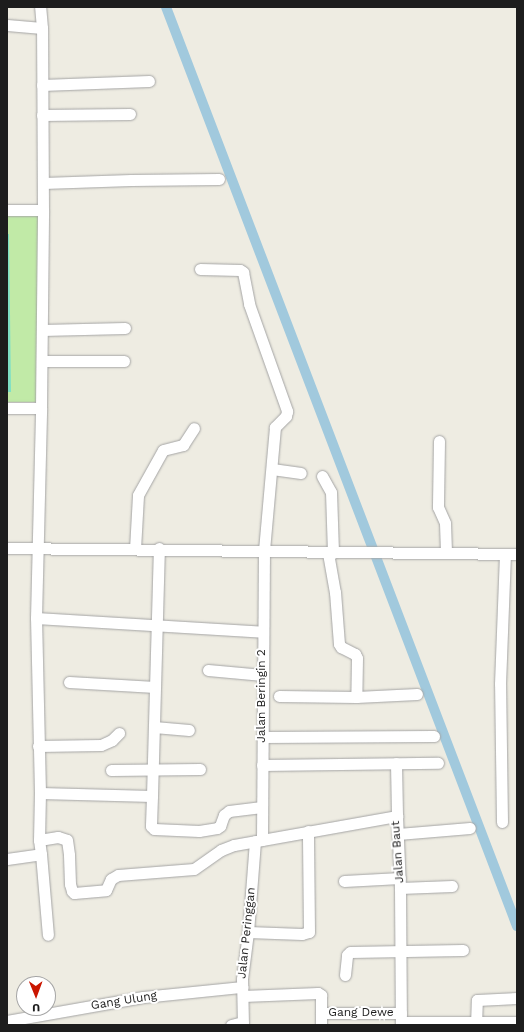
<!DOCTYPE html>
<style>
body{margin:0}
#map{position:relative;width:524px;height:1032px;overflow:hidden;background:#eeece2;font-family:"Work Sans",sans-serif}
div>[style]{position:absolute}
.grass>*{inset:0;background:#c1eaa7}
.pitch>*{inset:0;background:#7ee0c5}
.canal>*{height:10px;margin:-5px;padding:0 5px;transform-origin:5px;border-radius:5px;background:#a1c9dd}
.roads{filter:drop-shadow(0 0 1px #a4a4a4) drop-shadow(0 0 1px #a4a4a4)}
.minor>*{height:11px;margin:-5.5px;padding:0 5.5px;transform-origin:5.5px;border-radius:5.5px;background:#fff}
span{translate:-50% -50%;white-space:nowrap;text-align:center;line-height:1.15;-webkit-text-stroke:4px #fff;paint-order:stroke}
.street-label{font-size:12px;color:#1d1d1d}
.frame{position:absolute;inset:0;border:8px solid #1d1d1d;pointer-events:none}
.north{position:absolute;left:16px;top:976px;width:40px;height:40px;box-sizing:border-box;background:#fff;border:1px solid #a5a5a5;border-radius:50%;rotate:179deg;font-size:11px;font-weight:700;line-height:16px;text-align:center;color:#1d1d1d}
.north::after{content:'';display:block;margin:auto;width:14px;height:18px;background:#ca1600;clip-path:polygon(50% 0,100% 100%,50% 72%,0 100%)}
</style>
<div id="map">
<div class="grass">
<div style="clip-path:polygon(7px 214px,39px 214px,36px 402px,7px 402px)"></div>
</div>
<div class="pitch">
<div style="clip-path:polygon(7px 234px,9px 234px,11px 392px,7px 392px)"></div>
</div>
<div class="canal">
<div style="left:166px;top:7px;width:984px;rotate:69.1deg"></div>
</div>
<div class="roads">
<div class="minor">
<div style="left:7px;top:25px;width:35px;rotate:5deg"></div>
<div style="left:42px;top:85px;width:107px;rotate:-2.1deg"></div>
<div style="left:42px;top:115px;width:88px;rotate:-0.7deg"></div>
<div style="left:43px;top:183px;width:88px;rotate:-2deg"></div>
<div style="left:131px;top:180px;width:88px;rotate:-0.7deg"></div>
<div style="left:7px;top:210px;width:36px"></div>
<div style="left:200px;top:269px;width:40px;rotate:1.4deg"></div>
<div style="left:240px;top:270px;width:4px;rotate:34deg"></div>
<div style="left:243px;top:272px;width:33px;rotate:79deg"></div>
<div style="left:249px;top:304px;width:114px;rotate:70.4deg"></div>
<div style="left:287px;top:411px;width:5px;rotate:101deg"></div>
<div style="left:286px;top:416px;width:16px;rotate:135deg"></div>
<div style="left:275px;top:427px;width:124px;rotate:95.1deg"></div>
<div style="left:264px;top:551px;width:289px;rotate:90.4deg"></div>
<div style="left:42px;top:330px;width:83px;rotate:-1.4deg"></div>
<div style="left:42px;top:361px;width:82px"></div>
<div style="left:7px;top:408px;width:34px"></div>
<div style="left:439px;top:441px;width:66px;rotate:90.9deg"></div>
<div style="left:438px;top:507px;width:17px;rotate:66deg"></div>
<div style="left:445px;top:523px;width:29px;rotate:88deg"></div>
<div style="left:272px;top:469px;width:29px;rotate:8deg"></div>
<div style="left:322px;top:476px;width:18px;rotate:61deg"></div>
<div style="left:331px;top:492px;width:61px;rotate:88.1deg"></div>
<div style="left:7px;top:548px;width:510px;rotate:0.67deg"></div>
<div style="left:135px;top:549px;width:54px;rotate:-86.8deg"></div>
<div style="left:138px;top:495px;width:51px;rotate:-60.9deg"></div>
<div style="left:163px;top:450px;width:21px;rotate:-14deg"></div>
<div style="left:183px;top:445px;width:20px;rotate:-57deg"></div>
<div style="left:328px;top:553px;width:40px;rotate:80deg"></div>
<div style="left:335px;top:592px;width:52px;rotate:85.6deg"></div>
<div style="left:339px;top:644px;width:4px;rotate:56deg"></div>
<div style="left:341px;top:647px;width:16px;rotate:27deg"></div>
<div style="left:355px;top:654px;width:4px;rotate:63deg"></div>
<div style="left:357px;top:658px;width:39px;rotate:91deg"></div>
<div style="left:36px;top:618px;width:227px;rotate:3.5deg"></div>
<div style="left:208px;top:670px;width:55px;rotate:5.2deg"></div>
<div style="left:69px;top:682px;width:86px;rotate:3.3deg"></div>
<div style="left:279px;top:696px;width:77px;rotate:0.7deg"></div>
<div style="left:356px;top:697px;width:61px;rotate:-2.8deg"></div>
<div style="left:154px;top:727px;width:35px;rotate:5deg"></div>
<div style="left:262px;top:737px;width:172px;rotate:-0.3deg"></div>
<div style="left:38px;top:746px;width:63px;rotate:-0.9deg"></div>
<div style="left:101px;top:745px;width:12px;rotate:-24deg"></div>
<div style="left:112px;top:740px;width:10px;rotate:-45deg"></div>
<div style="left:396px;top:763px;width:53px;rotate:88.9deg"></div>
<div style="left:262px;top:765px;width:176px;rotate:-0.7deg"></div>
<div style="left:111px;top:770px;width:89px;rotate:-0.6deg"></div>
<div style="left:40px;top:793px;width:112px;rotate:1.5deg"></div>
<div style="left:152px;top:796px;width:248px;rotate:-88.4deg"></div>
<div style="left:152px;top:796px;width:30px;rotate:92deg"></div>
<div style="left:151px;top:826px;width:4px;rotate:45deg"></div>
<div style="left:154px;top:829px;width:45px;rotate:2.5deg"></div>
<div style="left:199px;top:831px;width:18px;rotate:-9deg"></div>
<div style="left:217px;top:828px;width:4px;rotate:-34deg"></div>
<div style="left:220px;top:826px;width:12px;rotate:-70deg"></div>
<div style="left:224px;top:815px;width:6px;rotate:-39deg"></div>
<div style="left:229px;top:811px;width:33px;rotate:-7deg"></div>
<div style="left:502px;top:822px;width:138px;rotate:-90.8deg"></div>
<div style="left:500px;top:684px;width:130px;rotate:-87.8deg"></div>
<div style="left:398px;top:834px;width:72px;rotate:-4.8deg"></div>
<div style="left:39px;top:840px;width:19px;rotate:-9deg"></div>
<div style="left:58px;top:837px;width:9px;rotate:18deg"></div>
<div style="left:67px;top:840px;width:15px;rotate:82deg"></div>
<div style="left:69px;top:855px;width:29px;rotate:88deg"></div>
<div style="left:70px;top:884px;width:7px;rotate:74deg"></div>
<div style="left:72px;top:891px;width:3px;rotate:45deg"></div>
<div style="left:74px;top:893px;width:32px;rotate:-5deg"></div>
<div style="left:106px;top:890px;width:12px;rotate:-66deg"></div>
<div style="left:111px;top:879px;width:8px;rotate:-30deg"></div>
<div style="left:118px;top:875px;width:76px;rotate:-4.5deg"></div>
<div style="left:194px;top:869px;width:33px;rotate:-35deg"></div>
<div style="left:221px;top:850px;width:14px;rotate:-21deg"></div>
<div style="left:234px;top:845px;width:166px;rotate:-10.1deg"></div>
<div style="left:397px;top:816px;width:72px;rotate:87.6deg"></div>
<div style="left:400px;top:888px;width:137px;rotate:89.6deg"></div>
<div style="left:41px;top:854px;width:81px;rotate:85.1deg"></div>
<div style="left:7px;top:859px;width:34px;rotate:-8deg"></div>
<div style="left:41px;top:854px;width:14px;rotate:-98deg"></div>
<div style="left:39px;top:840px;width:47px;rotate:-88.8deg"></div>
<div style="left:40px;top:793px;width:175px;rotate:-91.3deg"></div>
<div style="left:36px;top:618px;width:210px;rotate:-88.6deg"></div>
<div style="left:41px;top:408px;width:198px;rotate:-89.4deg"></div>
<div style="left:43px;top:210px;width:182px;rotate:-90.3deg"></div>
<div style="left:42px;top:28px;width:21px;rotate:-95deg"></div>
<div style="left:344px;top:881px;width:56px;rotate:-3.1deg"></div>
<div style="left:400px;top:888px;width:52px;rotate:-2.2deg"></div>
<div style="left:248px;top:932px;width:54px;rotate:2.1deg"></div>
<div style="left:302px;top:934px;width:7px;rotate:-16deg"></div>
<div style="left:309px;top:932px;width:101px;rotate:-90.6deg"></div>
<div style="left:345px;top:975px;width:20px;rotate:-84deg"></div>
<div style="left:347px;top:955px;width:4px;rotate:-45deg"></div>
<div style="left:350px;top:952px;width:113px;rotate:-1deg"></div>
<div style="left:243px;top:996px;width:75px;rotate:-2.3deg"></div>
<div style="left:318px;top:993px;width:4px;rotate:34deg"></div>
<div style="left:321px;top:995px;width:28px;rotate:90deg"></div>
<div style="left:321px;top:1013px;width:80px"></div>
<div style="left:7px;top:1021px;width:138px;rotate:-10deg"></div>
<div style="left:143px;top:997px;width:100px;rotate:-5.8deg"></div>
<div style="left:401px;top:1022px;width:116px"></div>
<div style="left:231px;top:1025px;width:12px;rotate:-14deg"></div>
<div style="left:243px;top:1025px;width:46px;rotate:-91.2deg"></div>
<div style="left:242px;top:979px;width:47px;rotate:-82.7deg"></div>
<div style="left:248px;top:932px;width:91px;rotate:-85.6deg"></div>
<div style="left:476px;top:1025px;width:25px;rotate:-88deg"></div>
<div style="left:477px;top:1000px;width:40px;rotate:-2.9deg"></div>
</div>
</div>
<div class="street-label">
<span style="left:262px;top:696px;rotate:-90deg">Jalan Beringin 2</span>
<span style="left:398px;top:852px;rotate:-94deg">Jalan Baut</span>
<span style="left:247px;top:933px;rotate:-84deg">Jalan Peringgan</span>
<span style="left:124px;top:1001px;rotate:-9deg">Gang Ulung</span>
<span style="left:361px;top:1013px">Gang Dewe</span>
</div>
<div class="frame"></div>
<div class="north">U</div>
</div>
